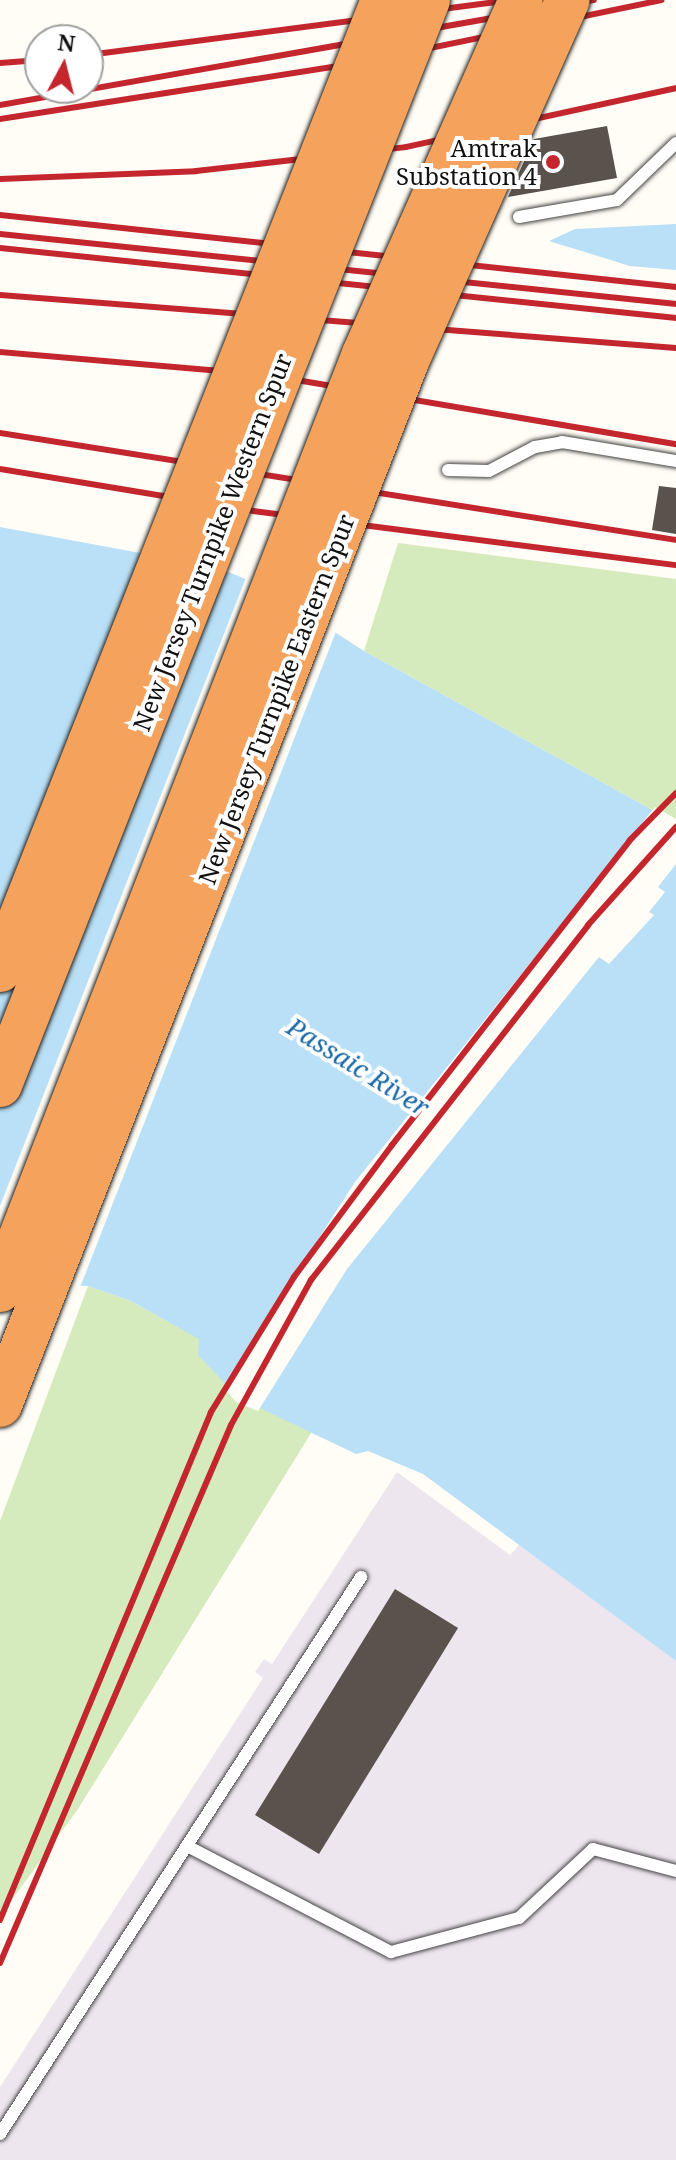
<!DOCTYPE html>
<style>
body{margin:0}
#map{position:relative;width:676px;height:2160px;overflow:hidden;background:#fffdf5;font-family:"Noto Serif",serif}
div>[style]{position:absolute}
.industrial>*{inset:0;background:#eee6ef}
.green>*{inset:0;background:#d5ebbd}
.water>*{inset:0;background:#b9e0f7}
.pier>*{inset:0;background:#fffdf5}
.building>*{inset:0;background:#5a524d}
.roads{filter:drop-shadow(0 0 2px #444) drop-shadow(0 0 2px #444)}
.service>*{height:12px;margin:-6px;padding:0 6px;transform-origin:6px;border-radius:6px;background:#fff}
.rail>*{height:6px;margin:-3px;padding:0 3px;transform-origin:3px;border-radius:3px;background:#c4262e}
.bridges{filter:drop-shadow(0 0 2px #222) drop-shadow(0 0 2px #222)}
.motorway-bridge>*{height:44px;margin:-22px;padding:0 22px;transform-origin:22px;border-radius:22px;background:#f5a25d}
.dots>*{width:22px;height:22px;translate:-50% -50%;box-sizing:border-box;border:4px solid #fff;border-radius:50%}
span{translate:-50% -50%;white-space:nowrap;text-align:center;line-height:1.15;-webkit-text-stroke:8px #fff;paint-order:stroke}
.poi-label{font-size:24px;color:#111}
.right{translate:-100% -50%;text-align:right}
.street-label{font-size:24px;color:#111}
.water-label{font-size:26px;color:#1768a6;font-style:italic}
.north{position:absolute;left:24px;top:24px;width:80px;height:80px;box-sizing:border-box;background:#fff;border:2px solid #a0a0a0;border-radius:50%;rotate:7deg;font-size:22px;font-weight:700;line-height:32px;text-align:center;color:#111}
.north::after{content:'';display:block;margin:auto;width:28px;height:36px;background:#c4262e;clip-path:polygon(50% 0,100% 100%,50% 72%,0 100%)}
</style>
<div id="map">
<div class="industrial">
<div style="clip-path:polygon(397px 1472px,510px 1555px,521px 1543px,676px 1661px,676px 2160px,0 2160px,0 2087px,263px 1678px,255px 1672px,264px 1659px,272px 1664px)"></div>
</div>
<div class="green">
<div style="clip-path:polygon(398px 543px,676px 579px,676px 823px,364px 651px)"></div>
<div style="clip-path:polygon(88px 1286px,131px 1301px,200px 1339px,239px 1398px,313px 1430px,78px 1809px,0 1916px,0 1521px)"></div>
</div>
<div class="water">
<div style="clip-path:polygon(676px 224px,676px 270px,630px 266px,549px 241px,575px 229px)"></div>
<div style="clip-path:polygon(0 527px,216px 567px,265px 587px,364px 651px,676px 823px,676px 1661px,423px 1474px,368px 1451px,356px 1454px,239px 1398px,198px 1355px,199px 1339px,131px 1301px,88px 1286px,0 1284px)"></div>
</div>
<div class="pier">
<div style="clip-path:polygon(247px 575px,337px 629px,79px 1290px,0 1288px,0 1206px)"></div>
<div style="clip-path:polygon(655px 807px,676px 819px,676px 864px,658px 887px,665px 892px,649px 912px,654px 915px,609px 964px,599px 957px,347px 1269px,258px 1411px,236px 1402px,223px 1387px,355px 1182px)"></div>
</div>
<div class="building">
<div style="clip-path:polygon(607px 126px,617px 178px,508px 197px,534px 139px)"></div>
<div style="clip-path:polygon(659px 486px,676px 488px,676px 534px,652px 530px)"></div>
<div style="clip-path:polygon(395px 1589px,458px 1628px,319px 1854px,255px 1815px)"></div>
</div>
<div class="roads">
<div class="service">
<div style="left:519px;top:217px;width:99px;rotate:-9.8deg"></div>
<div style="left:617px;top:200px;width:82px;rotate:-44deg"></div>
<div style="left:448px;top:470px;width:41px;rotate:1.4deg"></div>
<div style="left:489px;top:471px;width:52px;rotate:-27.6deg"></div>
<div style="left:535px;top:447px;width:27px;rotate:-10deg"></div>
<div style="left:562px;top:442px;width:116px;rotate:9.5deg"></div>
<div style="left:189px;top:1847px;width:228px;rotate:27.5deg"></div>
<div style="left:391px;top:1952px;width:132px;rotate:-14.9deg"></div>
<div style="left:519px;top:1918px;width:101px;rotate:-43deg"></div>
<div style="left:593px;top:1849px;width:86px;rotate:14.8deg"></div>
<div style="left:0;top:2134px;width:664px;rotate:-57.05deg"></div>
</div>
</div>
<div class="rail">
<div style="left:88px;top:55px;width:427px;rotate:-7.4deg"></div>
<div style="left:0;top:63px;width:40px;rotate:-4.3deg"></div>
<div style="left:0;top:105px;width:603px;rotate:-10.02deg"></div>
<div style="left:0;top:119px;width:357px;rotate:-8.9deg"></div>
<div style="left:353px;top:64px;width:315px;rotate:-11.7deg"></div>
<div style="left:0;top:179px;width:196px;rotate:-2.3deg"></div>
<div style="left:196px;top:171px;width:211px;rotate:-6.5deg"></div>
<div style="left:406px;top:147px;width:276px;rotate:-12.3deg"></div>
<div style="left:0;top:215px;width:680px;rotate:6.08deg"></div>
<div style="left:0;top:234px;width:680px;rotate:5.91deg"></div>
<div style="left:0;top:248px;width:680px;rotate:5.91deg"></div>
<div style="left:0;top:295px;width:678px;rotate:4.48deg"></div>
<div style="left:0;top:352px;width:268px;rotate:4.9deg"></div>
<div style="left:267px;top:375px;width:415px;rotate:9.6deg"></div>
<div style="left:0;top:433px;width:684px;rotate:8.99deg"></div>
<div style="left:0;top:469px;width:256px;rotate:9.4deg"></div>
<div style="left:253px;top:511px;width:426px;rotate:7.3deg"></div>
<div style="left:0;top:1920px;width:550px;rotate:-67.44deg"></div>
<div style="left:211px;top:1412px;width:158px;rotate:-58.4deg"></div>
<div style="left:294px;top:1277px;width:164px;rotate:-53.4deg"></div>
<div style="left:392px;top:1145px;width:387px;rotate:-52deg"></div>
<div style="left:630px;top:840px;width:66px;rotate:-45.6deg"></div>
<div style="left:0;top:1963px;width:585px;rotate:-66.76deg"></div>
<div style="left:231px;top:1425px;width:166px;rotate:-61.1deg"></div>
<div style="left:311px;top:1280px;width:450px;rotate:-52deg"></div>
<div style="left:588px;top:925px;width:132px;rotate:-48.1deg"></div>
</div>
<div class="bridges">
<div class="motorway-bridge">
<div style="left:0;top:970px;width:1043px;rotate:-68.45deg"></div>
<div style="left:0;top:1085px;width:1166px;rotate:-68.47deg"></div>
<div style="left:0;top:1290px;width:1004px;rotate:-68.75deg"></div>
<div style="left:364px;top:354px;width:387px;rotate:-66.1deg"></div>
<div style="left:0;top:1405px;width:1121px;rotate:-68.7deg"></div>
<div style="left:407px;top:361px;width:395px;rotate:-66deg"></div>
</div>
</div>
<div class="dots">
<div style="left:553px;top:162px;background:#c4262e"></div>
</div>
<div class="poi-label">
<span class="right" style="left:537px;top:162px">Amtrak<br>Substation 4</span>
</div>
<div class="street-label">
<span style="left:212px;top:542px;rotate:-69deg">New Jersey Turnpike Western Spur</span>
<span style="left:276px;top:699px;rotate:-69deg">New Jersey Turnpike Eastern Spur</span>
</div>
<div class="water-label">
<span style="left:358px;top:1067px;rotate:32deg">Passaic River</span>
</div>
<div class="north">N</div>
</div>
